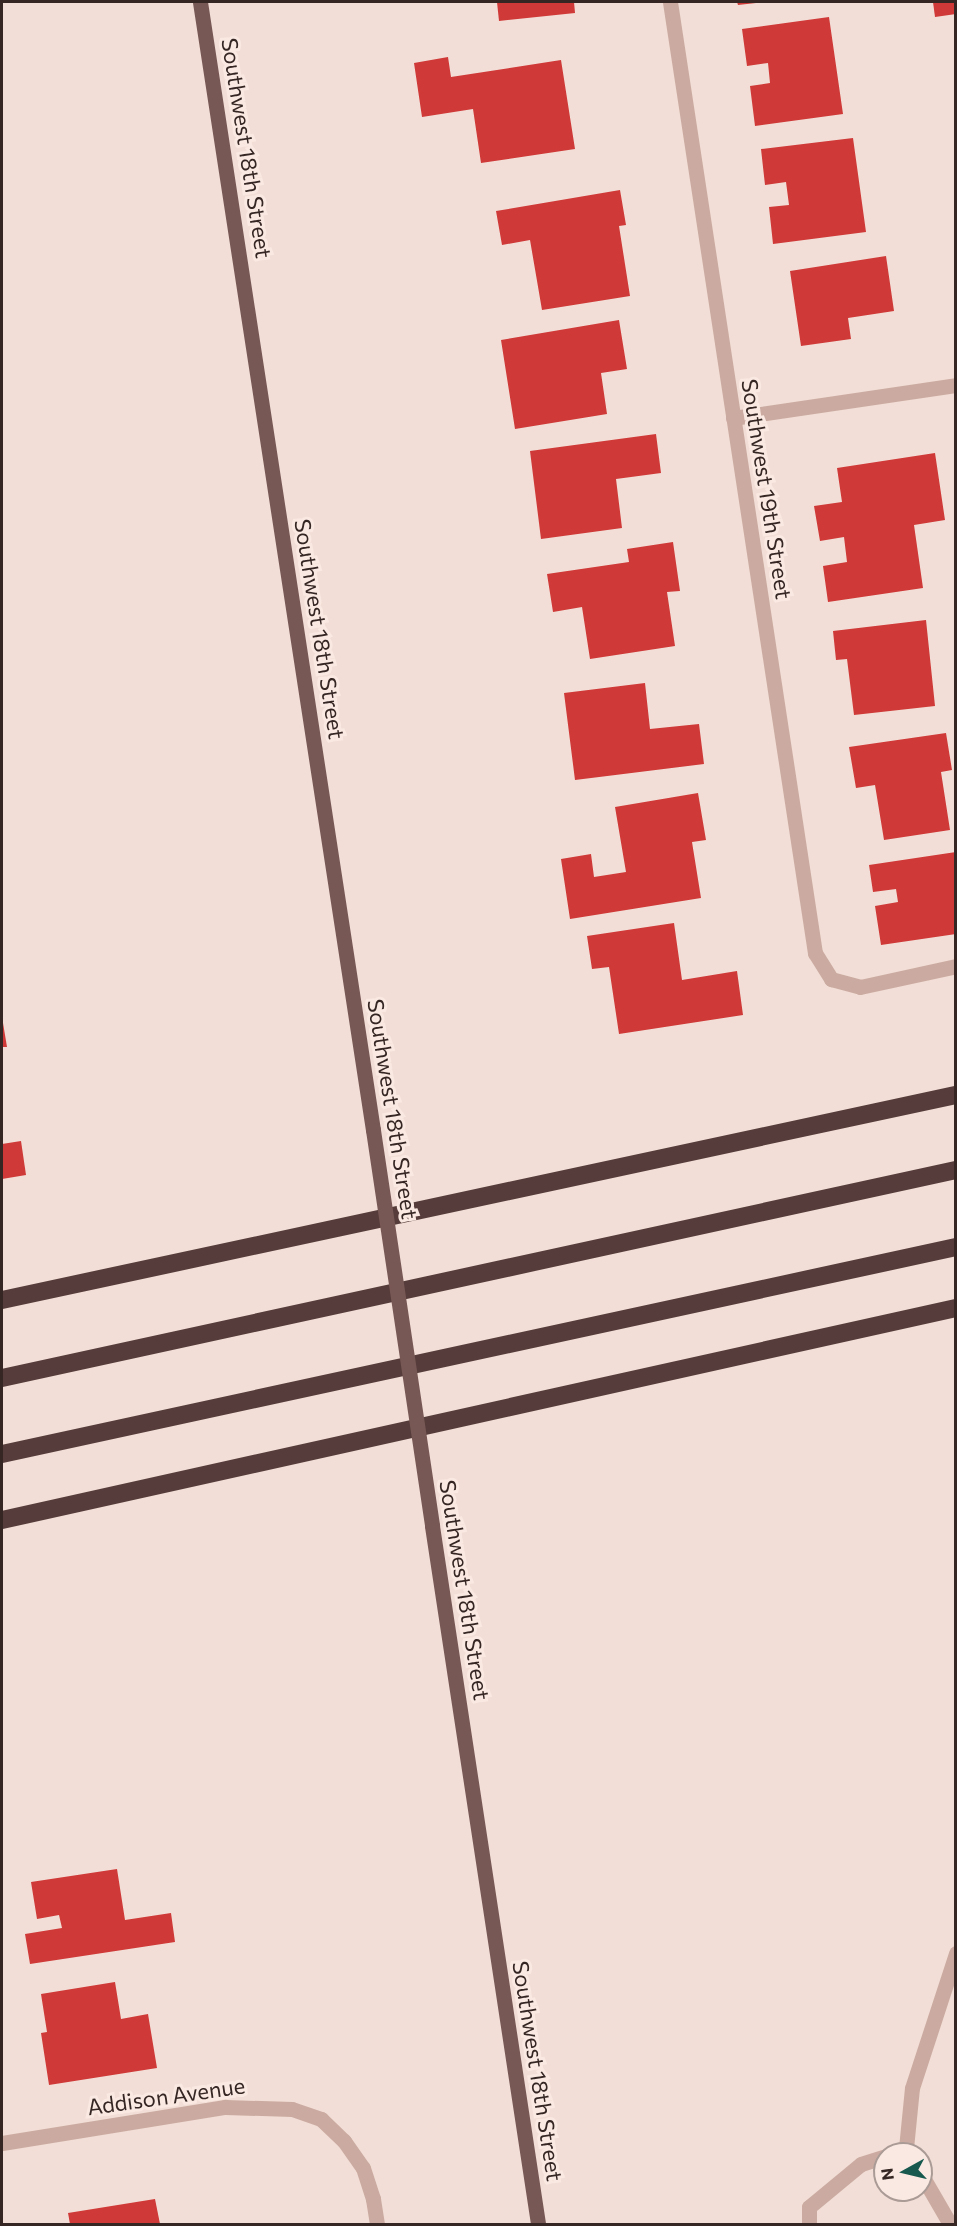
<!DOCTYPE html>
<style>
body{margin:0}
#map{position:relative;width:957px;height:2226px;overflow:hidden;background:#f2ded6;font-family:Commissioner,sans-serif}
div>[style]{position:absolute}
.building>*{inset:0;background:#cf3937}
.minor>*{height:15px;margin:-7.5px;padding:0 7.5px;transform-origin:7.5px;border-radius:7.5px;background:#cbaba1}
.major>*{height:15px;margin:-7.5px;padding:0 7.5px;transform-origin:7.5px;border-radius:7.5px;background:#785854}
.highway>*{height:18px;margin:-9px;padding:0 9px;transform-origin:9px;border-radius:9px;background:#563d3b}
.major-bridge>*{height:15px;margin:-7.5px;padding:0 7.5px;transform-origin:7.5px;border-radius:7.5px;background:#785854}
span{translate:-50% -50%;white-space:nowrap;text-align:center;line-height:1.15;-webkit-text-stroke:6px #fae9e2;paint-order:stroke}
.street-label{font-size:22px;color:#352624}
.frame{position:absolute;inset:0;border:3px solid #352624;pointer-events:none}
.north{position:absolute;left:873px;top:2142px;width:60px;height:60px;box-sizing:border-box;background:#fae9e2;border:2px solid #ab9b96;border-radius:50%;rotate:262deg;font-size:16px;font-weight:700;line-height:24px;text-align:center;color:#352624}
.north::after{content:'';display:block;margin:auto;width:21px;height:27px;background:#17594e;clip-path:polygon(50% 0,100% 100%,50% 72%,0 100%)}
</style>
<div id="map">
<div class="building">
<div style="clip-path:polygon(497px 2px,574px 2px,575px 13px,499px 21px)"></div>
<div style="clip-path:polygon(737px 2px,756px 2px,756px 3px,738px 5px)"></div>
<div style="clip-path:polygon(933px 2px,956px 2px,956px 14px,935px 17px)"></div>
<div style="clip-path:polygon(829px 17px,843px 114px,755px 126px,750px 86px,770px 83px,768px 63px,747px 66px,742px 29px)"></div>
<div style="clip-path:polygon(448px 57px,451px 77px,561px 60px,575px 149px,481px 163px,473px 109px,422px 117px,414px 63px)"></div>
<div style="clip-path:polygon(853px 138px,866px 232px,773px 244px,769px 207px,789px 205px,786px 182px,765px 185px,761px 149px)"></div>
<div style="clip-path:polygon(620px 190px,626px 225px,619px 226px,630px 296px,542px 310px,530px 240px,502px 245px,496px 211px)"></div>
<div style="clip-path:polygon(886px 256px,894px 311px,848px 318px,851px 339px,801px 346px,790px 271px)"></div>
<div style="clip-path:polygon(619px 320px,627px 369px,601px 373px,607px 414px,515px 429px,501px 340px)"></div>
<div style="clip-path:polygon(656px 434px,661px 473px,616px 479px,622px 528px,541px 539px,530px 451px)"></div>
<div style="clip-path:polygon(935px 453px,945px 520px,914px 525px,923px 588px,828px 602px,823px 566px,847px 562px,844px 537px,820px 541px,814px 506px,842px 502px,837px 468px)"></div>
<div style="clip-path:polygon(673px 542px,680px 591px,667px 592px,675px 646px,590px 659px,582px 607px,553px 612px,547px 574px,629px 562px,627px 549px)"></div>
<div style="clip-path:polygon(926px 620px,935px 706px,854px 715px,847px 659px,836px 660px,833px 631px)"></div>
<div style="clip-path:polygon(645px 683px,650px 729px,699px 724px,704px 764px,575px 780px,564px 693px)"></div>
<div style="clip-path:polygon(946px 733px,952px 770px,941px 772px,950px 830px,884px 840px,875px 785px,856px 788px,849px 747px)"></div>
<div style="clip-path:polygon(698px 793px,706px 840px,692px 842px,701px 898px,570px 919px,561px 859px,591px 854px,594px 877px,626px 872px,615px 807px)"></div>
<div style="clip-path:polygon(956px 852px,956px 934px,881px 945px,875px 906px,898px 902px,896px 889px,873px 892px,869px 865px)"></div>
<div style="clip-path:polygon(674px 923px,682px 980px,737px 971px,743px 1015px,619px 1034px,609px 967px,592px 969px,587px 936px)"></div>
<div style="clip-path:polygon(2px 1017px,7px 1047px,2px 1047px)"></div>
<div style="clip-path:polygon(21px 1141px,26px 1175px,2px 1179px,2px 1144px)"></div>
<div style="clip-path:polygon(117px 1869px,125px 1920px,171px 1913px,175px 1942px,30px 1964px,25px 1934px,62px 1928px,59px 1915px,37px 1919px,31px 1882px)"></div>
<div style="clip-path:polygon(115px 1982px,121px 2019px,148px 2014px,157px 2068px,49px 2085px,41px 2033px,47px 2032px,41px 1994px)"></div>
<div style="clip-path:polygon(155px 2199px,160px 2224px,70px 2224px,68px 2213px)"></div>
</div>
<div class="minor">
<div style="left:670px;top:2px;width:962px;rotate:81.33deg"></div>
<div style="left:815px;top:953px;width:31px;rotate:58deg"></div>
<div style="left:831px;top:979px;width:30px;rotate:15deg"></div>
<div style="left:860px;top:987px;width:98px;rotate:-12.3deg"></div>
<div style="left:733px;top:418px;width:225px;rotate:-8.4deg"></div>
<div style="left:2px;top:2143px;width:226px;rotate:-9.2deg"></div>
<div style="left:225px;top:2107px;width:67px;rotate:1.7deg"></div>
<div style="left:292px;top:2109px;width:31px;rotate:19deg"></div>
<div style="left:321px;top:2119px;width:32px;rotate:44deg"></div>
<div style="left:344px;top:2141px;width:33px;rotate:55deg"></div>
<div style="left:363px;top:2168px;width:33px;rotate:72deg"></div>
<div style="left:373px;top:2199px;width:25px;rotate:81deg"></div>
<div style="left:910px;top:2154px;width:7px;rotate:-124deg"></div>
<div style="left:906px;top:2148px;width:60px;rotate:-84.3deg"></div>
<div style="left:912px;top:2088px;width:142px;rotate:-71.9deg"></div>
<div style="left:921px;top:2174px;width:58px;rotate:59.9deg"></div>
<div style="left:809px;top:2224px;width:17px;rotate:-90deg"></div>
<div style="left:809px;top:2207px;width:67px;rotate:-39.6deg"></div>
<div style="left:861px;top:2164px;width:25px;rotate:-18deg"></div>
</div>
<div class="major">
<div style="left:200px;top:2px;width:1141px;rotate:81.28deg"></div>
<div style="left:432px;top:1526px;width:706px;rotate:81.36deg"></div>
</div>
<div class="highway">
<div style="left:2px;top:1300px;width:976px;rotate:-12.13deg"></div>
<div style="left:2px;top:1378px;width:976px;rotate:-12.3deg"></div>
<div style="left:2px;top:1454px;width:976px;rotate:-12.24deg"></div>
<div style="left:2px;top:1520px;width:977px;rotate:-12.53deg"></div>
</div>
<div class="major-bridge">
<div style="left:373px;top:1130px;width:400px;rotate:81.5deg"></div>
</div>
<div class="street-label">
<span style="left:247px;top:148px;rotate:81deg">Southwest 18th Street</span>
<span style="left:767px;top:489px;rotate:81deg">Southwest 19th Street</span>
<span style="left:320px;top:629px;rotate:81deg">Southwest 18th Street</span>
<span style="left:393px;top:1109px;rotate:81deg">Southwest 18th Street</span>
<span style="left:465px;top:1590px;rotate:81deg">Southwest 18th Street</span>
<span style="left:538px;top:2071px;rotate:81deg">Southwest 18th Street</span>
<span style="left:166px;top:2096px;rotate:-8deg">Addison Avenue</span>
</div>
<div class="frame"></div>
<div class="north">N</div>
</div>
